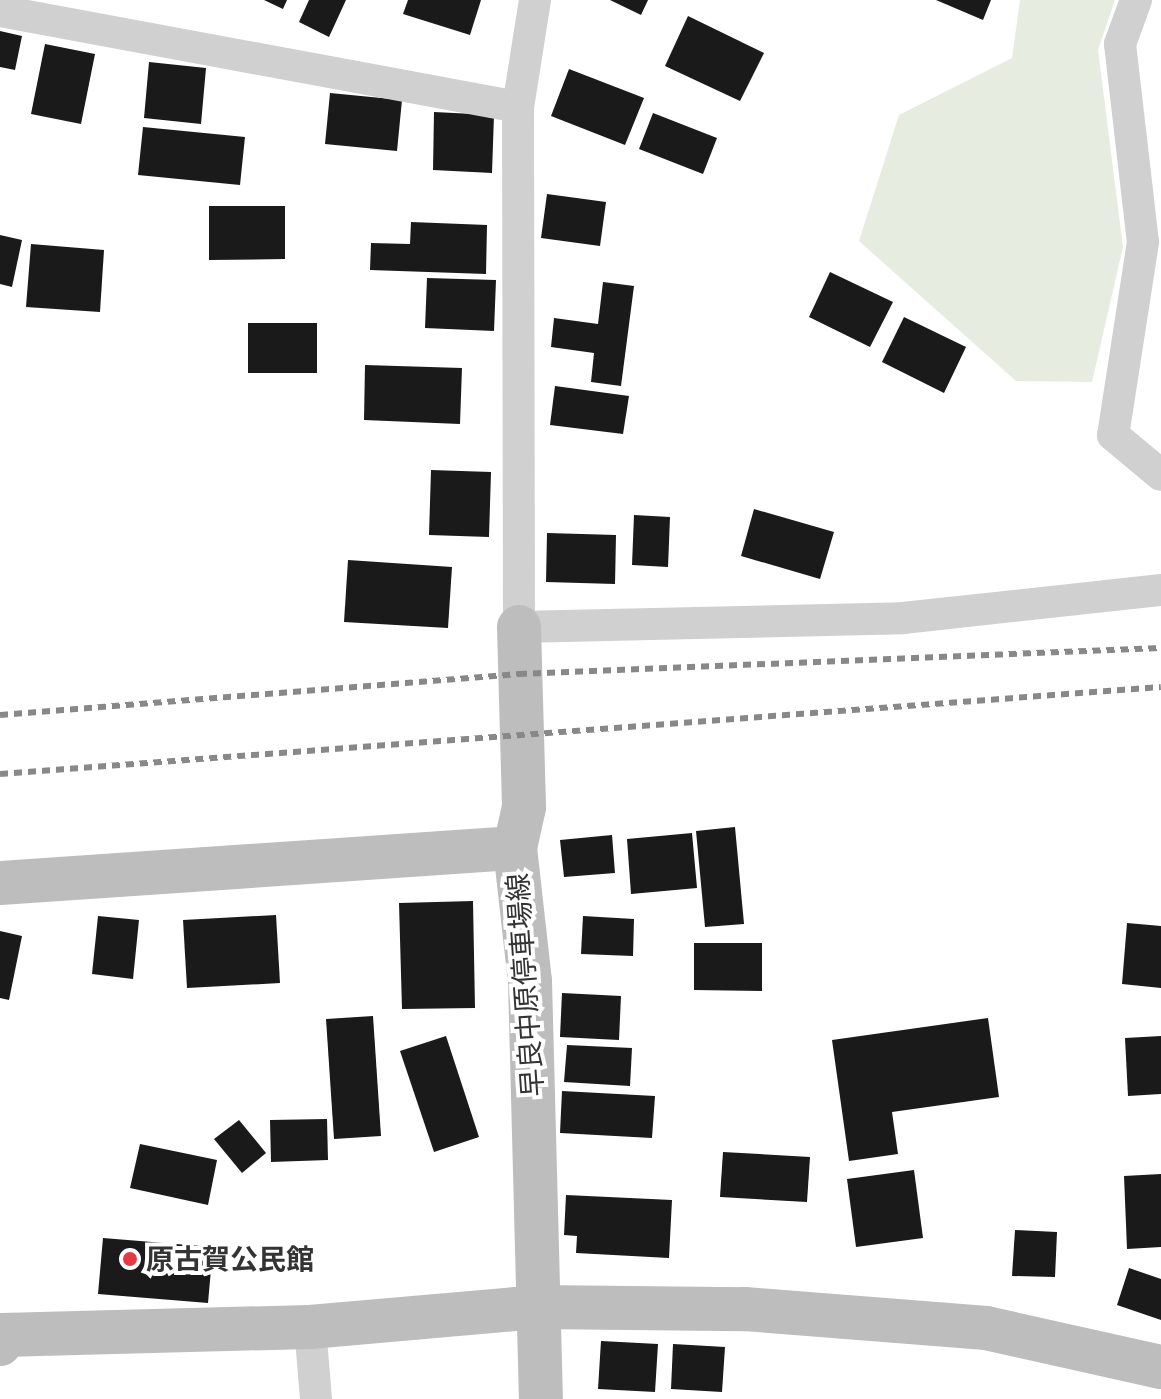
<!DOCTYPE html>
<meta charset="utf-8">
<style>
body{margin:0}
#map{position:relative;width:1161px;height:1399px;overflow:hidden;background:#fff;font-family:"IBM Plex Sans","Noto Sans JP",sans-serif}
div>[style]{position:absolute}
.green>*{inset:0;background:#e6ecdf}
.building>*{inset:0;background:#1a1a1a}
.street>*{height:32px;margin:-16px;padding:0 16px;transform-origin:16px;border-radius:16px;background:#d0d0d0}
.secondary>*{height:44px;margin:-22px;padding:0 22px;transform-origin:22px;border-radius:22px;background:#bdbdbd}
.rail>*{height:6px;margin-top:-3px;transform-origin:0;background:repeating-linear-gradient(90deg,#888 0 8px,transparent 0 14px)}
.dots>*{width:22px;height:22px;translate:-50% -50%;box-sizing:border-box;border:4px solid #fff;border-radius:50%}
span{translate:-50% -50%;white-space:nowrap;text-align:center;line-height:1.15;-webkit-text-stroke:8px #fff;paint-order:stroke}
.street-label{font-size:28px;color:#333}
.poi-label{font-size:28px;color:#333;font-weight:700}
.left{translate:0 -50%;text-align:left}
</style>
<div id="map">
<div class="green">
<div style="clip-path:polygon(1020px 0,1115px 0,1098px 50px,1123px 247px,1092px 382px,1016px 381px,859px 241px,899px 115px,1012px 58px)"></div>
</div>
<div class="building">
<div style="clip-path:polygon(264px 0,287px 0,283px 9px)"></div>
<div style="clip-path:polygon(309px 0,346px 0,329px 37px,299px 22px)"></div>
<div style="clip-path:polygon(408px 0,481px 0,470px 35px,403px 14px)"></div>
<div style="clip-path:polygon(610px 0,648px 0,641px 15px)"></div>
<div style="clip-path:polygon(936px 0,991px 0,983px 20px)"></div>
<div style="clip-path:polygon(688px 16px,764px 53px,740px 101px,665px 66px)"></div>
<div style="clip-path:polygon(0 31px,22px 36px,15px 70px,0 67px)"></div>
<div style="clip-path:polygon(45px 44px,95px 54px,81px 124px,31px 114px)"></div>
<div style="clip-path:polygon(149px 62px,206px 68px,201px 124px,144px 118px)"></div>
<div style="clip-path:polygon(569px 69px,644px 98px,625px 145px,551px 116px)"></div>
<div style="clip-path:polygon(330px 93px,402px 100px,397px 151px,325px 144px)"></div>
<div style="clip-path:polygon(434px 112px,494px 115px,492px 173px,433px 170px)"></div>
<div style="clip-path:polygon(653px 113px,717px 138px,703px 174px,639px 149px)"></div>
<div style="clip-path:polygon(143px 127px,245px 137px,240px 185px,138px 175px)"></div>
<div style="clip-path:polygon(547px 194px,606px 202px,600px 246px,541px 238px)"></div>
<div style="clip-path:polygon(209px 206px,285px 206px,285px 259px,209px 260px)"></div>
<div style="clip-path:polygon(411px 222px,487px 225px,486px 274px,370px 270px,371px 243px,410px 244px)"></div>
<div style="clip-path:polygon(0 235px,22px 240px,12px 287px,0 284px)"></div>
<div style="clip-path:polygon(31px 244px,104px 250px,100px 312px,26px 307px)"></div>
<div style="clip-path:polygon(830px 272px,893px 302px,870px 347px,809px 317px)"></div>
<div style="clip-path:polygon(427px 278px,496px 280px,494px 331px,425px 328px)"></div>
<div style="clip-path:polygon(603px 282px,634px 286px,621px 386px,591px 382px,594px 353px,551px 347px,554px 318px,598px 324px)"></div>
<div style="clip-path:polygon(904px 317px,966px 347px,944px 393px,882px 362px)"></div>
<div style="clip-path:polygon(248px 323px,317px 323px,317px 373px,248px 373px)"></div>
<div style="clip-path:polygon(365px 365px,462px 368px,460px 424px,364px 420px)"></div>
<div style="clip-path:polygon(555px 386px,629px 396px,623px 434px,550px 425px)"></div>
<div style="clip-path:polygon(431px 470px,491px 472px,489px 537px,429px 535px)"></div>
<div style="clip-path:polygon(754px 509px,834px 532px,820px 579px,741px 556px)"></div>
<div style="clip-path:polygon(634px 515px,670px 517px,668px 567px,632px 565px)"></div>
<div style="clip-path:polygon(547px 533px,616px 535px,615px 584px,546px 582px)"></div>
<div style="clip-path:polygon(348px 560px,452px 567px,448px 628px,344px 622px)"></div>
<div style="clip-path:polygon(735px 827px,744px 924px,705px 927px,696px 831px)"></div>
<div style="clip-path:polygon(692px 833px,697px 888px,631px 894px,627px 839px)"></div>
<div style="clip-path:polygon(612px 835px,615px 873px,564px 877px,560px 840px)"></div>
<div style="clip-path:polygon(473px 901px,475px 1008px,402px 1009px,399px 903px)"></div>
<div style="clip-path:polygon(276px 915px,280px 983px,187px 988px,183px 920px)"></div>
<div style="clip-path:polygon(98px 916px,139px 920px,133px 979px,92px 974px)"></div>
<div style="clip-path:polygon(583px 916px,634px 919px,633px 956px,581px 954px)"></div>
<div style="clip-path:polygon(1127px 923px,1161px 926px,1161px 988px,1122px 984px)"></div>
<div style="clip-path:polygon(0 931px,22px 936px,9px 1000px,0 998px)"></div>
<div style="clip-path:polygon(694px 943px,762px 943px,762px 991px,694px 990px)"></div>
<div style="clip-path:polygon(562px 993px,621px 996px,619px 1040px,560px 1037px)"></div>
<div style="clip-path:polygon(373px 1016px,381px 1136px,334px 1139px,326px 1019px)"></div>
<div style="clip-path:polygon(988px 1018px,999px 1097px,892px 1112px,898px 1154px,849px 1161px,832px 1040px)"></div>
<div style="clip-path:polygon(446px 1036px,479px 1137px,434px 1152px,400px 1051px)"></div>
<div style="clip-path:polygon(1161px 1036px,1161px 1094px,1128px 1096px,1125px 1038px)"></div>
<div style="clip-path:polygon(567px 1045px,632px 1048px,630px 1086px,564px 1082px)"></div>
<div style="clip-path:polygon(562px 1091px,655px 1096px,652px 1138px,560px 1133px)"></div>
<div style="clip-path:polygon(327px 1119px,328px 1160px,271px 1162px,270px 1120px)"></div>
<div style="clip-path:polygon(239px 1120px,266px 1153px,242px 1173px,214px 1139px)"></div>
<div style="clip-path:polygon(140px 1144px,217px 1160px,208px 1205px,130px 1188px)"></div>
<div style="clip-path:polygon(723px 1152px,810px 1157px,807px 1202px,720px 1197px)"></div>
<div style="clip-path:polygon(914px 1170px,923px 1238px,856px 1247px,847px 1179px)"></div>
<div style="clip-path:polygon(1161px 1174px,1161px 1247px,1127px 1249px,1124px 1176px)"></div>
<div style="clip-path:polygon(566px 1195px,672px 1200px,669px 1258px,576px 1253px,577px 1236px,564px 1235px)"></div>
<div style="clip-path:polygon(1015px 1230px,1057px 1232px,1055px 1277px,1012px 1276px)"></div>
<div style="clip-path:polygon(103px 1238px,213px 1247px,208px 1303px,98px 1294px)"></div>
<div style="clip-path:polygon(1129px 1268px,1161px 1279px,1161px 1320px,1117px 1305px)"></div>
<div style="clip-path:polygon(601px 1341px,658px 1344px,655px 1392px,598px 1389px)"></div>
<div style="clip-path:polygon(673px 1344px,725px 1347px,722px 1392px,671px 1389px)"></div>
</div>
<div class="street">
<div style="left:535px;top:0;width:108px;rotate:99deg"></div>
<div style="left:518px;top:107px;width:520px;rotate:89.89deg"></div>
<div style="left:519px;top:627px;width:384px;rotate:-1.3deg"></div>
<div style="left:903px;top:618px;width:260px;rotate:-6.2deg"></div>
<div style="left:1136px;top:0;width:47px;rotate:110deg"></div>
<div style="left:1120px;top:44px;width:199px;rotate:83.4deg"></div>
<div style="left:1143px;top:242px;width:195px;rotate:98.8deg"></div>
<div style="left:1113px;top:435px;width:62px;rotate:39.8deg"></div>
<div style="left:0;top:11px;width:527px;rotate:10.5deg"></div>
<div style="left:310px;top:1327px;width:72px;rotate:85.2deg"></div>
</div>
<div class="secondary">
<div style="left:519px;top:627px;width:180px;rotate:88.4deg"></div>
<div style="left:524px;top:807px;width:42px;rotate:102.4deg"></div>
<div style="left:515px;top:848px;width:134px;rotate:83.6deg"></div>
<div style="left:530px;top:981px;width:418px;rotate:88.5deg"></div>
<div style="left:0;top:883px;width:516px;rotate:-3.89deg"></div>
<div style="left:0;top:1344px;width:9px;rotate:-77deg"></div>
<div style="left:2px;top:1335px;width:308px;rotate:-1.5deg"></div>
<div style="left:310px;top:1327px;width:229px;rotate:-5deg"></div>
<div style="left:538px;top:1307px;width:207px;rotate:0.6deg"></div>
<div style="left:745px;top:1309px;width:242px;rotate:4.5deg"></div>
<div style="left:986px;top:1328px;width:179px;rotate:12.6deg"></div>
</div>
<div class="rail">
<div style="left:0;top:715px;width:521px;rotate:-4.52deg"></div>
<div style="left:519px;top:674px;width:643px;rotate:-2.32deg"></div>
<div style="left:0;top:774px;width:1164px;rotate:-4.29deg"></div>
</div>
<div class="dots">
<div style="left:130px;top:1259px;background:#e63946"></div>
</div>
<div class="street-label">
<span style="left:525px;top:985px;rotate:-94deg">早良中原停車場線</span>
</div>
<div class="poi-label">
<span class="left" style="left:146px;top:1259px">原古賀公民館</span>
</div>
</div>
